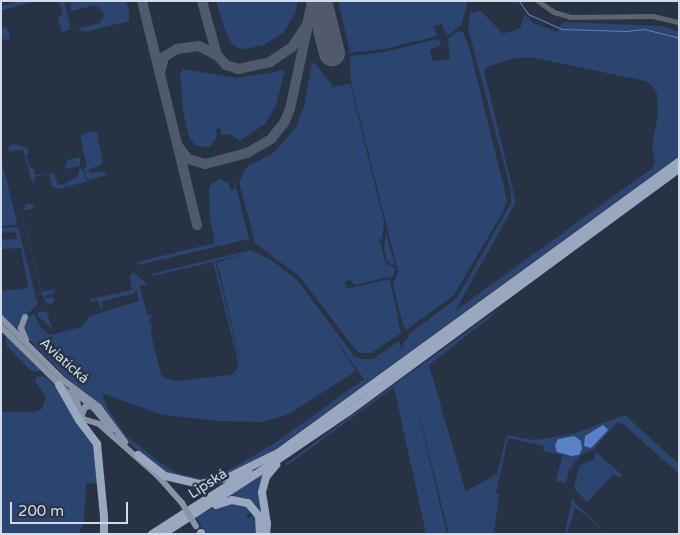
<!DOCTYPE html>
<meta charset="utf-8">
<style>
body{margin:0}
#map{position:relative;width:680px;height:535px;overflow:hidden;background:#273245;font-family:"Varela Round",sans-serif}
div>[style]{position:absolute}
.green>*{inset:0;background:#2c4470}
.water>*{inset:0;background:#5a81c6}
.stream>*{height:1px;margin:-0.5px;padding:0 0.5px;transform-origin:0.5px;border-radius:0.5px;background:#5a81c6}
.taxiway>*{height:10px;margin:-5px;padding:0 5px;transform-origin:5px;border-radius:5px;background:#505a6c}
.runway>*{height:26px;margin:-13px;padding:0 13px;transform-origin:13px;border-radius:13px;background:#505a6c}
.minor>*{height:5px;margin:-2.5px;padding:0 2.5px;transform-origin:2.5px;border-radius:2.5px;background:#5e636d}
.major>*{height:6px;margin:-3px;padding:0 3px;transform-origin:3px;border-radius:3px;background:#8894a8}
.highway>*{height:8px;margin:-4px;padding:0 4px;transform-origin:4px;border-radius:4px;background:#99a7bf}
.major-bridge>*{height:6px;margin:-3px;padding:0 3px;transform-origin:3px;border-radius:3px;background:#8894a8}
span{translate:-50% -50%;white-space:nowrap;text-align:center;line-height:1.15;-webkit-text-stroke:5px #273245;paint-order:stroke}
.street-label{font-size:14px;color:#d4dbe8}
.frame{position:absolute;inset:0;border:2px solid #d4dbe8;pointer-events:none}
.scale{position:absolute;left:10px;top:502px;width:118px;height:22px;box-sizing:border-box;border:2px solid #d4dbe8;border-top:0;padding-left:6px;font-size:15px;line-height:18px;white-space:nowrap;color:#d4dbe8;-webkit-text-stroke:4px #273245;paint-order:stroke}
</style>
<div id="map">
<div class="green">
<div style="clip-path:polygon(19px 1px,34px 1px,1px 11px,1px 6px)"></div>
<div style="clip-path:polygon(59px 1px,64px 1px,70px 24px,69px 30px,62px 32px,58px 17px,63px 15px)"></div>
<div style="clip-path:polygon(70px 1px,126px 1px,129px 11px,129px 21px,85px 32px,77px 29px,100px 23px,104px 15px,103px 11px,95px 5px,72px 11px)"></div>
<div style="clip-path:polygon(216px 1px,298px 1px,295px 14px,283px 33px,264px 45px,245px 49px,237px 48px,232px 44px,224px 28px)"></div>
<div style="clip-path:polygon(338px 1px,467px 1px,467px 4px,462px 24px,450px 34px,446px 35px,442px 24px,434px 26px,437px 36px,384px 49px,349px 53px,349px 49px,353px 48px,349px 47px)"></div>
<div style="clip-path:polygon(evenodd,471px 10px,474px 13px,480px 10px,503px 34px,520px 28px,525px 15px,533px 23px,557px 32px,563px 22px,661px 26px,679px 32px,679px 156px,262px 459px,232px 474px,203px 481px,172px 476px,161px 470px,128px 442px,26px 336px,24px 330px,28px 318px,34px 314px,41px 328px,50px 335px,82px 327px,90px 316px,139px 301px,137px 289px,133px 294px,102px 301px,103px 309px,101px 310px,98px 300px,91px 302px,90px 299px,132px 290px,130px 277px,133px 272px,148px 284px,140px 286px,147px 315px,152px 314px,149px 322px,152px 323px,151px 333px,161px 375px,167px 379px,175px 381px,232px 375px,237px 369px,238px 361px,213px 262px,153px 276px,151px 274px,251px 250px,274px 262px,298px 281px,354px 356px,362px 359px,373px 359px,399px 341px,402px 350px,403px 342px,408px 338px,408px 335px,457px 298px,511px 203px,511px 191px,468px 28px,471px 10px,531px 57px,645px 81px,652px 85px,657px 93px,658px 115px,652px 145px,655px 164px,652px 168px,455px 311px,516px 202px,484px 71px,486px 67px,516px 58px,531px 57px,471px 10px,249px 253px,217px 262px,245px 379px,215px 261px,249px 253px,471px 10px,330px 332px,364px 379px,275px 443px,233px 468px,203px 479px,177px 473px,159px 462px,126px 436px,107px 408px,102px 393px,162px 415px,218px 421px,263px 422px,289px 414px,356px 371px,330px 332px)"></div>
<div style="clip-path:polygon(7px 27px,10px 38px,5px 40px,1px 39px,1px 28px)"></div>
<div style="clip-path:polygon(458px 31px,463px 32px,469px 47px,507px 200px,503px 212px,453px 296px,406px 330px,403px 325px,393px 285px,398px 271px,351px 84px,350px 56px,384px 52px,437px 39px,441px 41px,440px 46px,430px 50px,433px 61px,444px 60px,450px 58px,448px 39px)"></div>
<div style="clip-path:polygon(312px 63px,316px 64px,333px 87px,350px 84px,384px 222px,382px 241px,381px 238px,376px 241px,380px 241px,387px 268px,387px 263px,396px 269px,393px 276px,354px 285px,351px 280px,344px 282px,347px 289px,390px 279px,401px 333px,371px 353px,360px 353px,354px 348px,300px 277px,255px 243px,239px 182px,247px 167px,272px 154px,295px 129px,304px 107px)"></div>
<div style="clip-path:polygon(183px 69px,237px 78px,285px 70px,276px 105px,265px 124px,240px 141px,229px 134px,221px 135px,220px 128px,216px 129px,217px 136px,210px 147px,205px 147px,195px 145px,189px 137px,183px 111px,180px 73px)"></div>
<div style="clip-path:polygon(93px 131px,97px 133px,103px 161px,101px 165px,89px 169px,90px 173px,103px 171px,107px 175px,87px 180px,84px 168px,87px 167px,80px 136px)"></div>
<div style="clip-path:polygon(14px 144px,28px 148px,29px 153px,26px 155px,29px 167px,33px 168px,35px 175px,54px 173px,58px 185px,64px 184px,66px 186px,65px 183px,78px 176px,79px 170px,83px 169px,86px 182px,57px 189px,52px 185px,49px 174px,34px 177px,35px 184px,31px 180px,23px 149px,10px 152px,7px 148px)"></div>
<div style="clip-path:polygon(80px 157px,80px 166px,66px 169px,65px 164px,68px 163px,67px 160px)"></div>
<div style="clip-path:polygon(1px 159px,17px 222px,15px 225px,1px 226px)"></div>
<div style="clip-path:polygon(220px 179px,228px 183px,231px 190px,235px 189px,234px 182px,235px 183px,249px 239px,138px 265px,137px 262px,215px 243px,210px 220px,209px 189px,211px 184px)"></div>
<div style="clip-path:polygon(26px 204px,31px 204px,35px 208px,22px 211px,42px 292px,54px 289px,55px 293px,45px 296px,45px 298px,54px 297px,54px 302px,51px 304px,46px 303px,42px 295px,22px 213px)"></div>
<div style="clip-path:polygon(18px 227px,38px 305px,22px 318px,20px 334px,1px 315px,1px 291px,28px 288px,21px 248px,1px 249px,1px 240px,17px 239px,16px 232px,1px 233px,1px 228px)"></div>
<div style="clip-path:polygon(386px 233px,395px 266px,387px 261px,384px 248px)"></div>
<div style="clip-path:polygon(evenodd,498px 309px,488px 319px,429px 365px,466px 493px,466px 491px,497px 474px,507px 435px,534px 440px,573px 434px,625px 415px,679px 464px,679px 474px,622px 423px,620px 425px,617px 422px,594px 449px,582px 454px,572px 465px,572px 469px,569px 469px,566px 483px,556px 481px,562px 456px,571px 457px,543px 451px,544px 446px,508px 438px,496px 493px,499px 494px,494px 534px,449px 534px,409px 374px,447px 534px,426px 534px,394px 387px,288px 465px,285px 464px,498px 309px,574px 436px,579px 455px,574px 456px,555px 443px,559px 438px,574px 436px)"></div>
<div style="clip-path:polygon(46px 311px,47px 312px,52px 329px,38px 316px,37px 313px)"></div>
<div style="clip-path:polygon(5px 337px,7px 337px,40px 370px,38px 372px,31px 371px,7px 346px)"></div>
<div style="clip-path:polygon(44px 376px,63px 394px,93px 441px,100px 484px,86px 483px,84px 521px,79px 534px,1px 534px,1px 412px,34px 412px,42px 409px,46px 396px,35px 382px,37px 377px)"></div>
<div style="clip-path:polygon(596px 449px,596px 452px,622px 475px,619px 478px,614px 474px,587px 502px,574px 488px,579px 466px,594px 459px)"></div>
<div style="clip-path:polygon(263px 474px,264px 475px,264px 519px,256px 505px,249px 500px,230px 495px)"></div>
<div style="clip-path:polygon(572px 499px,577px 505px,608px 534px,575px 507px,567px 534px,565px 534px)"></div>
<div style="clip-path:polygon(225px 502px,245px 505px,252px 511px,246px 516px,248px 519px,254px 514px,257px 521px,257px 534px,205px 534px,196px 517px)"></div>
</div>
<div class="water">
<div style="clip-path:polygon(603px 425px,608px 430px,591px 448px,584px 446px,585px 436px)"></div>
<div style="clip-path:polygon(574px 436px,581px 441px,582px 449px,579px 455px,572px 456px,557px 452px,555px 445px,558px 439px)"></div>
</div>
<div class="stream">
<div style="left:519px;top:1px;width:16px;rotate:55deg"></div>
<div style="left:528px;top:14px;width:37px;rotate:24deg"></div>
<div style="left:562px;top:29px;width:64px;rotate:1.8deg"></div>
<div style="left:626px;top:31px;width:18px;rotate:-6deg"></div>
<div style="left:644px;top:29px;width:36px;rotate:14deg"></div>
</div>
<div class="taxiway">
<div style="left:142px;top:1px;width:231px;rotate:76.2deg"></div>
<div style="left:202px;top:1px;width:56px;rotate:74.5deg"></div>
<div style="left:217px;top:55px;width:13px;rotate:48deg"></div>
<div style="left:226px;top:65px;width:13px;rotate:18deg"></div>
<div style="left:238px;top:69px;width:33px;rotate:-12deg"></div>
<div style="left:270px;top:62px;width:27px;rotate:-34deg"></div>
<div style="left:292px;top:47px;width:27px;rotate:-56deg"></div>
<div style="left:307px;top:25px;width:25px;rotate:-78deg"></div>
<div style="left:160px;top:72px;width:16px;rotate:-75deg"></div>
<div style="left:164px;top:57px;width:15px;rotate:-32deg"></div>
<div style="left:177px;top:49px;width:22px;rotate:-8deg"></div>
<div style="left:199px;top:46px;width:19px;rotate:28deg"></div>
<div style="left:178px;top:146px;width:16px;rotate:52deg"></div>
<div style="left:188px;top:159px;width:18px;rotate:16deg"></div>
<div style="left:205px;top:164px;width:43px;rotate:-14.7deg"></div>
<div style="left:247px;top:153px;width:28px;rotate:-30deg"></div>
<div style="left:271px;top:139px;width:21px;rotate:-51deg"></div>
<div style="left:284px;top:123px;width:15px;rotate:-67deg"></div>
<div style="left:290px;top:109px;width:91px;rotate:-77.9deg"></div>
</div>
<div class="runway">
<div style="left:319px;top:1px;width:54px;rotate:76deg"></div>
</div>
<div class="minor">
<div style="left:538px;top:1px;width:19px;rotate:35deg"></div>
<div style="left:554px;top:12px;width:17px;rotate:17deg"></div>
<div style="left:570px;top:17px;width:82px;rotate:-0.7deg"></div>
<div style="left:652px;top:16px;width:28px;rotate:13deg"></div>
</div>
<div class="major">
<div style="left:25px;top:317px;width:12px;rotate:110deg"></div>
<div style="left:21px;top:328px;width:13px;rotate:67deg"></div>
<div style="left:1px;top:318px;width:88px;rotate:45deg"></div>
<div style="left:63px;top:380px;width:45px;rotate:36.9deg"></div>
<div style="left:99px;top:407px;width:44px;rotate:53.4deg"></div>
<div style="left:1px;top:327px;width:107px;rotate:44.6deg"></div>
<div style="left:77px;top:402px;width:18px;rotate:71deg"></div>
<div style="left:83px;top:419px;width:17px;rotate:17deg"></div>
<div style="left:99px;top:424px;width:79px;rotate:41.4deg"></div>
<div style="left:72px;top:390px;width:25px;rotate:40deg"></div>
<div style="left:82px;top:415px;width:9px;rotate:-69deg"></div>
<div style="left:85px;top:407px;width:7px;rotate:-8deg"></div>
<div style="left:92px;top:406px;width:31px;rotate:50deg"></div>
<div style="left:156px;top:474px;width:39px;rotate:48deg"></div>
</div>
<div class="highway">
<div style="left:59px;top:385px;width:40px;rotate:60.3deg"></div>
<div style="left:79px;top:420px;width:30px;rotate:53deg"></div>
<div style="left:97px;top:444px;width:73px;rotate:84.5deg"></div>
<div style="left:104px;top:517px;width:17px;rotate:90deg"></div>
<div style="left:138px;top:455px;width:34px;rotate:38deg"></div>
<div style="left:165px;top:476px;width:37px;rotate:13deg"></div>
<div style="left:201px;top:484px;width:29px;rotate:-14deg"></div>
<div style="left:229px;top:477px;width:55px;rotate:-26.1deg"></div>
<div style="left:278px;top:453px;width:495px;rotate:-36deg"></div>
<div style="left:216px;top:505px;width:17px;rotate:-17deg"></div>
<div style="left:232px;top:500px;width:16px;rotate:11deg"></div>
<div style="left:248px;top:503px;width:17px;rotate:50deg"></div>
<div style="left:259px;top:516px;width:18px;rotate:87deg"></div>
<div style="left:201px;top:533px;width:1px;rotate:90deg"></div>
<div style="left:152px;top:534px;width:115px;rotate:-32.6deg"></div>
<div style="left:163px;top:534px;width:127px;rotate:-32.8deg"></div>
<div style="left:270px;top:465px;width:94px;rotate:-34.2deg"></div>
<div style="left:348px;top:412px;width:411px;rotate:-36.3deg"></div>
<div style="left:266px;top:534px;width:10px;rotate:-84deg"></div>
<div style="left:267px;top:524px;width:32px;rotate:-99deg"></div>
<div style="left:262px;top:492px;width:16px;rotate:-75deg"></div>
<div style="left:266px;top:477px;width:16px;rotate:-50deg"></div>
</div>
<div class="major-bridge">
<div style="left:182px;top:503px;width:27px;rotate:59deg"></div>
</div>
<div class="street-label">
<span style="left:64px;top:361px;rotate:42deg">Aviatická</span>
<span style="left:208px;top:484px;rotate:-33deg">Lipská</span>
</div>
<div class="frame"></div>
<div class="scale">200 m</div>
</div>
